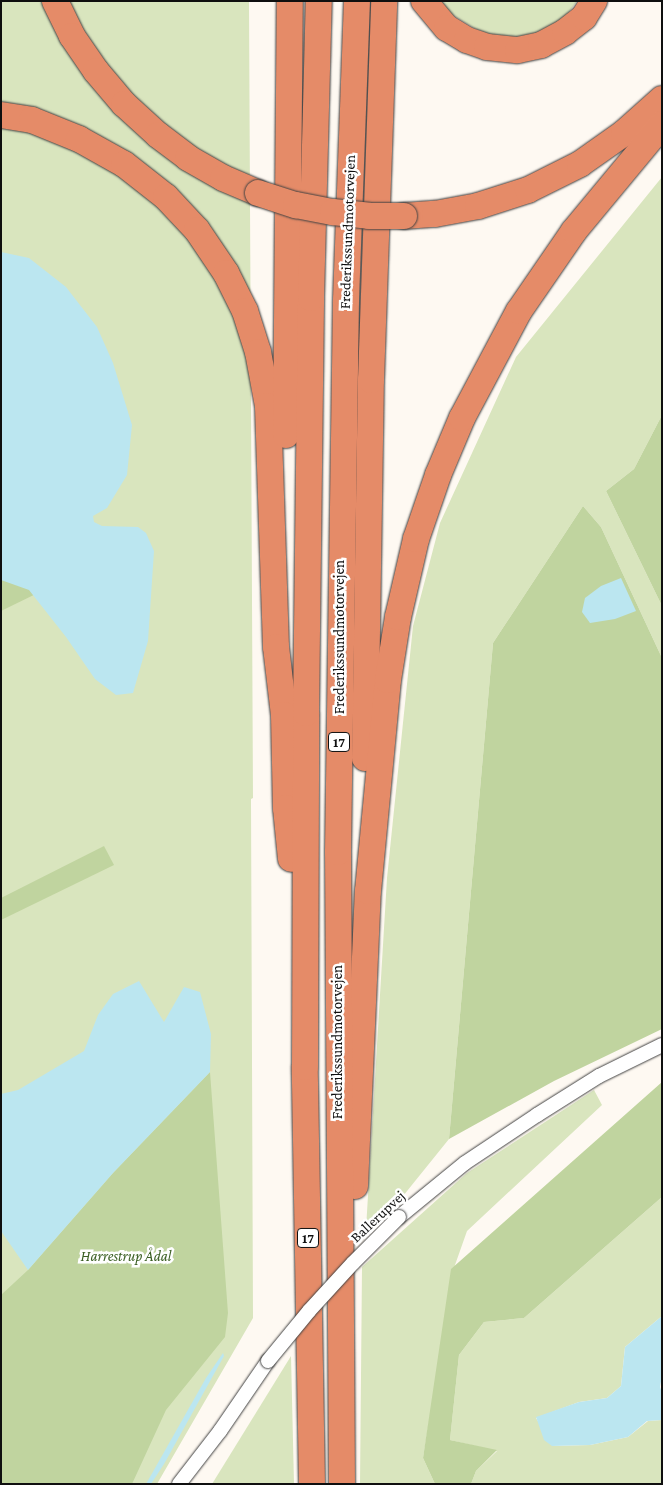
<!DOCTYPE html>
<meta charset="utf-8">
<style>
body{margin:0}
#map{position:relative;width:663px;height:1485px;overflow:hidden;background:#fef9f2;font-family:"Crimson Pro",serif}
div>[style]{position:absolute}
.green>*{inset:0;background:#d9e5be}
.forest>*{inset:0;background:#c0d49f}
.water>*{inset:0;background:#bbe6f0}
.roads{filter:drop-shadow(0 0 1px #424242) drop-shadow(0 0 1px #424242)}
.minor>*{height:14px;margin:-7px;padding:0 7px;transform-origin:7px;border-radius:7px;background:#fff}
.motorway>*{height:26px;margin:-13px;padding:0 13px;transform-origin:13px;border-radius:13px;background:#e58b68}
.bridges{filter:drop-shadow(0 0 1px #424242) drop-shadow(0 0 1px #424242)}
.minor-bridge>*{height:14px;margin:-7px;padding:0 7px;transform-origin:7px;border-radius:7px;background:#fff}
.motorway-bridge>*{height:26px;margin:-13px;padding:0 13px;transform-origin:13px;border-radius:13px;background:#e58b68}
span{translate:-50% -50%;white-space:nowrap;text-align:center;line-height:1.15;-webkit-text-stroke:5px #fff;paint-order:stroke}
.shield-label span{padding:1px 4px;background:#fff;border:1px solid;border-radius:4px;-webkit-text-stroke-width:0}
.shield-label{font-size:14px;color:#0f0f0f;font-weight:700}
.street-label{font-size:15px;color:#0f0f0f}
.park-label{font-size:15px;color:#3c6025;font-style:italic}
.frame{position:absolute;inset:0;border:2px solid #0f0f0f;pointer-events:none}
</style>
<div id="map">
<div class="green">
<div style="clip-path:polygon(1px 1px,249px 1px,253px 798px,251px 799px,253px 1318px,157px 1484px,1px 1484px)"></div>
<div style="clip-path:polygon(437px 1px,577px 1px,566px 16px,543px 32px,501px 40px,474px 28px,441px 8px)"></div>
<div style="clip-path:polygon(662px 177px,662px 415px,634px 469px,606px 491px,662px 606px,662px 658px,601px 527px,583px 506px,493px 643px,449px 1139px,399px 1201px,366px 1229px,387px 878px,413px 626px,440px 523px,516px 357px)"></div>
<div style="clip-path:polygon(594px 1090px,602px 1105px,467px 1231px,455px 1265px,423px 1458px,435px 1484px,360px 1484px,362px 1267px,467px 1173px)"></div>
<div style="clip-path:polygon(662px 1197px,662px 1316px,625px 1347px,621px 1386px,607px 1398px,579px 1402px,536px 1418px,553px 1446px,590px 1445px,628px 1437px,648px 1421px,662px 1420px,662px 1484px,471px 1484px,476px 1471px,497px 1451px,450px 1440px,459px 1355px,484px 1322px,524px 1318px)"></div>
<div style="clip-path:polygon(291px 1356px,294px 1484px,212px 1484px)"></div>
</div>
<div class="forest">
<div style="clip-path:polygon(662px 415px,662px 606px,606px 491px,634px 469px)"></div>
<div style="clip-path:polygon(583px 506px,601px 527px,662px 658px,662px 1029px,554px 1081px,449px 1139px,493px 643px)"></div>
<div style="clip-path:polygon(1px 562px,46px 589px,1px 611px)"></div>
<div style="clip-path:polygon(104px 846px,114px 865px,1px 920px,1px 898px)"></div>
<div style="clip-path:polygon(210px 1072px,228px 1313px,225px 1337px,166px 1410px,132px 1484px,2px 1484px,1px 1295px,28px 1270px,113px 1173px)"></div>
<div style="clip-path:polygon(662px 1082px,662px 1197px,524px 1318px,484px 1322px,459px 1355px,450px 1440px,497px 1450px,476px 1471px,471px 1484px,435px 1484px,423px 1458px,451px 1269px)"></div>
</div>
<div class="water">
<div style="clip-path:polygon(1px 252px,29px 258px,66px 287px,97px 327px,113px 363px,132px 425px,127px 475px,107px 508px,93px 516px,94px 522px,102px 526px,138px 527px,146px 533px,154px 551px,148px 641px,133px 693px,116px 695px,95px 679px,66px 637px,29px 590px,1px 580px)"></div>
<div style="clip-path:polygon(621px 578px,636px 611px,615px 619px,590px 623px,582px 612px,585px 598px,601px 586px)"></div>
<div style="clip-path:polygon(139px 981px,164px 1022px,184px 987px,200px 992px,211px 1034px,210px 1072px,113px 1173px,28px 1270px,1px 1231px,1px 1094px,18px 1090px,84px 1051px,98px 1015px,113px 994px)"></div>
<div style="clip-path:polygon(662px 1316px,662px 1376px,660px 1387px,662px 1392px,662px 1420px,647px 1421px,628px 1437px,590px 1445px,552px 1446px,544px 1440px,536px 1417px,579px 1402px,607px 1398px,621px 1386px,625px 1347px)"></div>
<div style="clip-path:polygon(223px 1353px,224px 1356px,164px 1464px,151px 1484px,146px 1484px,206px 1378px)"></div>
</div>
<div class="roads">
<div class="minor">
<div style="left:399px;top:1217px;width:85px;rotate:-39.3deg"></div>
<div style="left:465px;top:1163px;width:87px;rotate:-33.7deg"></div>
<div style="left:537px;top:1115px;width:73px;rotate:-32.2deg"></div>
<div style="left:599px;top:1076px;width:70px;rotate:-26.2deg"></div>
<div style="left:179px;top:1484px;width:67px;rotate:-52.3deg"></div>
<div style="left:220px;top:1431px;width:85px;rotate:-55.6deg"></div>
</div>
<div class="motorway">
<div style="left:55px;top:1px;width:39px;rotate:64deg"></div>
<div style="left:72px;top:36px;width:42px;rotate:55.6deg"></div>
<div style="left:96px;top:71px;width:43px;rotate:49.7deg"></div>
<div style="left:124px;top:104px;width:46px;rotate:42.4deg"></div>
<div style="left:158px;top:135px;width:38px;rotate:37deg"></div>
<div style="left:188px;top:158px;width:40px;rotate:29.7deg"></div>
<div style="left:223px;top:178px;width:38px;rotate:23deg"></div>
<div style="left:424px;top:1px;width:35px;rotate:50deg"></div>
<div style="left:447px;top:28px;width:23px;rotate:31deg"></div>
<div style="left:467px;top:40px;width:21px;rotate:19deg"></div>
<div style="left:487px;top:47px;width:31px;rotate:6deg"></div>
<div style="left:518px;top:50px;width:24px;rotate:-12deg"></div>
<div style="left:541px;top:45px;width:27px;rotate:-28deg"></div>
<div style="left:565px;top:32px;width:24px;rotate:-38deg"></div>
<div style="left:584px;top:17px;width:19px;rotate:-58deg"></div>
<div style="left:1px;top:115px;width:31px;rotate:9deg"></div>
<div style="left:32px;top:120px;width:51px;rotate:22deg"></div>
<div style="left:79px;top:139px;width:51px;rotate:29.1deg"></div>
<div style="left:124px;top:164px;width:53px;rotate:38.2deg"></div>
<div style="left:166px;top:197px;width:45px;rotate:46.8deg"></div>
<div style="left:197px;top:230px;width:52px;rotate:56deg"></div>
<div style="left:226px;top:273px;width:42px;rotate:63.4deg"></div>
<div style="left:245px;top:311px;width:43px;rotate:72.4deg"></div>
<div style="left:258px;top:352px;width:55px;rotate:79.5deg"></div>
<div style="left:268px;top:406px;width:241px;rotate:88.1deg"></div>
<div style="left:276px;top:647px;width:68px;rotate:83.3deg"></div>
<div style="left:284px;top:715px;width:93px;rotate:88.8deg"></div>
<div style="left:286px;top:808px;width:51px;rotate:84.4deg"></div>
<div style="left:404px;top:216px;width:31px;rotate:-4deg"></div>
<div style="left:435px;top:214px;width:44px;rotate:-10.5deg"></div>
<div style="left:478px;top:206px;width:52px;rotate:-17.7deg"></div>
<div style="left:528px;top:190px;width:58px;rotate:-26.6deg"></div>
<div style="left:580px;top:164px;width:54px;rotate:-35.2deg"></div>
<div style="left:624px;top:133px;width:51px;rotate:-41.8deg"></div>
<div style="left:286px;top:435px;width:434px;rotate:-89.5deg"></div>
<div style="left:365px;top:758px;width:378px;rotate:-89.1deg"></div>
<div style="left:371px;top:380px;width:379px;rotate:-88deg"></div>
<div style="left:355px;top:1186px;width:295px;rotate:-87.5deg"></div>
<div style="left:368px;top:891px;width:212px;rotate:-84.6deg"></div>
<div style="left:388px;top:680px;width:64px;rotate:-81deg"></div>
<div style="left:398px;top:617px;width:80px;rotate:-77deg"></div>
<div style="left:416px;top:539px;width:68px;rotate:-71deg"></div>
<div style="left:438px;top:475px;width:62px;rotate:-67.2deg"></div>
<div style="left:462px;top:418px;width:121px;rotate:-62deg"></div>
<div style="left:519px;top:311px;width:97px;rotate:-55.5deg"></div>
<div style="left:574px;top:231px;width:138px;rotate:-50.3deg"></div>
<div style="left:312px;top:1484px;width:417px;rotate:-91deg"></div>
<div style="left:305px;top:1067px;width:354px;rotate:-89.8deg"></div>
<div style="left:306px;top:713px;width:415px;rotate:-89.3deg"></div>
<div style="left:311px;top:298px;width:297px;rotate:-88.5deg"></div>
<div style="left:342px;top:1484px;width:632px;rotate:-90.36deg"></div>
<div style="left:338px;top:852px;width:552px;rotate:-89.17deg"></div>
<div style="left:346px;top:300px;width:299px;rotate:-87.9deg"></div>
</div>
</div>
<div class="bridges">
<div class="minor-bridge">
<div style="left:268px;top:1361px;width:65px;rotate:-50.6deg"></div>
<div style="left:309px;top:1311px;width:65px;rotate:-47.5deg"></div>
<div style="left:353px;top:1263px;width:65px;rotate:-45deg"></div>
</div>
<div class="motorway-bridge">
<div style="left:258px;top:193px;width:40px;rotate:18deg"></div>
<div style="left:296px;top:205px;width:38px;rotate:11deg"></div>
<div style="left:333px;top:212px;width:36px;rotate:6deg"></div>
<div style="left:369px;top:216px;width:35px"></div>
</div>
</div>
<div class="shield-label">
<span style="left:339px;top:742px">17</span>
<span style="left:308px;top:1238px">17</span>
</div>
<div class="street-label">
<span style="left:348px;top:232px;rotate:-88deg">Frederikssundmotorvejen</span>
<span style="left:340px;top:637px;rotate:-90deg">Frederikssundmotorvejen</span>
<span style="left:338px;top:1042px;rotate:-90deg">Frederikssundmotorvejen</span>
<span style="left:378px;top:1217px;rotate:-43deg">Ballerupvej</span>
</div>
<div class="park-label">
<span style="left:126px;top:1257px">Harrestrup Ådal</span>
</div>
<div class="frame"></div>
</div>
